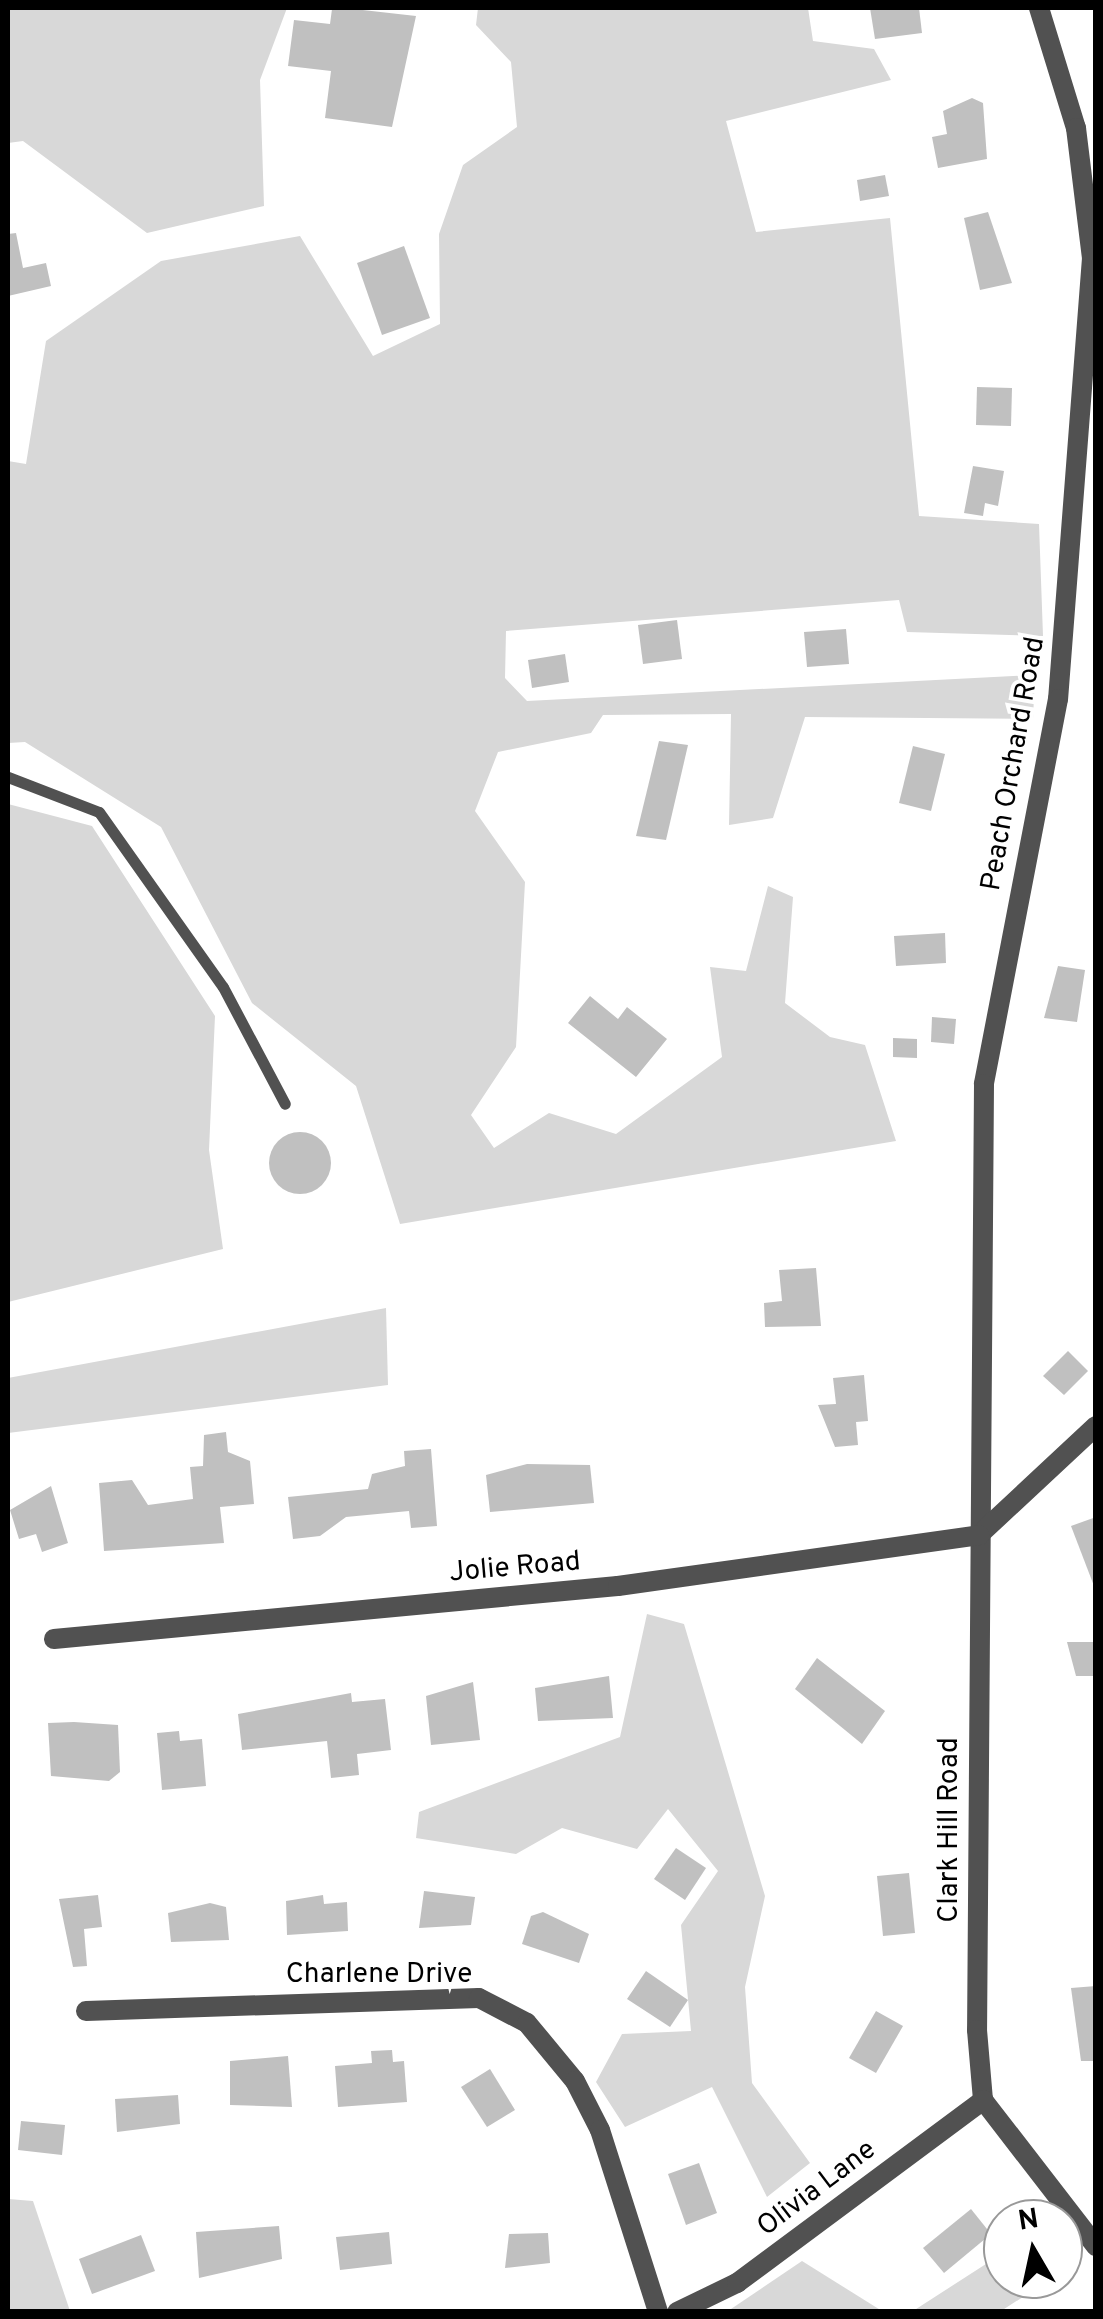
<!DOCTYPE html>
<style>
body{margin:0}
#map{position:relative;width:1103px;height:2319px;overflow:hidden;background:#fff;font-family:Overpass,sans-serif}
div>[style]{position:absolute}
.green>*{inset:0;background:#d8d8d8}
.building>*{inset:0;background:#c0c0c0}
.round{border-radius:50%}
.service>*{height:11px;margin:-5.5px;padding:0 5.5px;transform-origin:5.5px;border-radius:5.5px;background:#515151}
.minor>*{height:20px;margin:-10px;padding:0 10px;transform-origin:10px;border-radius:10px;background:#515151}
span{translate:-50% -50%;white-space:nowrap;text-align:center;line-height:1.15;-webkit-text-stroke:8px #fff;paint-order:stroke}
.street-label{font-size:28px;color:#000}
.frame{position:absolute;inset:0;border:10px solid #000;pointer-events:none}
.north{position:absolute;left:983px;top:2199px;width:100px;height:100px;box-sizing:border-box;background:#fff;border:2px solid #999;border-radius:50%;rotate:351deg;font-size:28px;font-weight:700;line-height:40px;text-align:center;color:#000}
.north::after{content:'';display:block;margin:auto;width:35px;height:45px;background:#000;clip-path:polygon(50% 0,100% 100%,50% 72%,0 100%)}
</style>
<div id="map">
<div class="green">
<div style="clip-path:polygon(8px 8px,287px 8px,260px 80px,264px 206px,147px 233px,23px 141px,8px 143px)"></div>
<div style="clip-path:polygon(478px 8px,808px 8px,813px 41px,874px 49px,891px 80px,726px 121px,756px 232px,890px 218px,919px 516px,1039px 524px,1043px 636px,907px 632px,899px 600px,506px 631px,505px 678px,527px 701px,1035px 675px,1033px 719px,805px 717px,773px 818px,729px 825px,731px 714px,603px 715px,591px 733px,498px 752px,475px 811px,525px 882px,516px 1047px,471px 1115px,494px 1148px,549px 1113px,616px 1134px,722px 1057px,710px 967px,746px 971px,768px 886px,793px 897px,785px 1003px,830px 1037px,865px 1045px,896px 1141px,400px 1224px,356px 1086px,252px 1003px,161px 827px,25px 742px,8px 743px,8px 461px,26px 464px,46px 341px,161px 261px,300px 236px,373px 356px,440px 324px,439px 234px,463px 165px,517px 127px,511px 62px,476px 25px)"></div>
<div style="clip-path:polygon(8px 804px,92px 826px,215px 1016px,209px 1150px,223px 1249px,8px 1302px)"></div>
<div style="clip-path:polygon(386px 1308px,388px 1385px,8px 1433px,8px 1378px)"></div>
<div style="clip-path:polygon(647px 1614px,684px 1624px,765px 1896px,745px 1987px,752px 2083px,810px 2163px,767px 2197px,712px 2087px,625px 2127px,596px 2082px,622px 2034px,691px 2031px,681px 1925px,718px 1871px,668px 1809px,637px 1849px,562px 1828px,516px 1854px,416px 1838px,419px 1812px,620px 1737px)"></div>
<div style="clip-path:polygon(8px 2199px,33px 2201px,70px 2311px,8px 2311px)"></div>
<div style="clip-path:polygon(1003px 2253px,1003px 2279px,1051px 2279px,1001px 2311px,913px 2311px)"></div>
<div style="clip-path:polygon(802px 2261px,882px 2311px,728px 2311px)"></div>
</div>
<div class="building">
<div style="clip-path:polygon(345px 8px,416px 16px,392px 127px,325px 118px,331px 71px,288px 66px,294px 20px,330px 24px,332px 9px)"></div>
<div style="clip-path:polygon(870px 8px,919px 8px,922px 33px,875px 39px)"></div>
<div style="clip-path:polygon(972px 98px,983px 103px,987px 159px,938px 168px,932px 137px,947px 134px,943px 111px)"></div>
<div style="clip-path:polygon(885px 175px,889px 196px,860px 201px,857px 180px)"></div>
<div style="clip-path:polygon(988px 212px,1012px 283px,980px 290px,964px 218px)"></div>
<div style="clip-path:polygon(16px 233px,23px 268px,46px 263px,51px 286px,8px 296px,8px 234px)"></div>
<div style="clip-path:polygon(404px 246px,430px 318px,382px 335px,357px 263px)"></div>
<div style="clip-path:polygon(977px 387px,1012px 388px,1011px 426px,976px 425px)"></div>
<div style="clip-path:polygon(973px 466px,1004px 471px,998px 506px,985px 503px,983px 516px,964px 513px)"></div>
<div style="clip-path:polygon(677px 620px,682px 659px,643px 664px,638px 625px)"></div>
<div style="clip-path:polygon(846px 629px,849px 664px,807px 667px,804px 632px)"></div>
<div style="clip-path:polygon(565px 654px,569px 682px,532px 688px,528px 660px)"></div>
<div style="clip-path:polygon(659px 741px,688px 745px,666px 840px,636px 836px)"></div>
<div style="clip-path:polygon(913px 746px,945px 754px,931px 811px,899px 803px)"></div>
<div style="clip-path:polygon(945px 933px,946px 963px,896px 966px,894px 936px)"></div>
<div style="clip-path:polygon(1058px 966px,1085px 970px,1077px 1022px,1044px 1018px)"></div>
<div style="clip-path:polygon(590px 996px,618px 1019px,627px 1007px,667px 1039px,636px 1077px,568px 1023px)"></div>
<div style="clip-path:polygon(932px 1017px,956px 1019px,954px 1044px,931px 1042px)"></div>
<div style="clip-path:polygon(893px 1038px,917px 1039px,917px 1058px,893px 1057px)"></div>
<div class="round" style="left:269px;top:1132px;width:62px;height:62px"></div>
<div style="clip-path:polygon(816px 1268px,821px 1326px,765px 1327px,764px 1303px,782px 1301px,779px 1270px)"></div>
<div style="clip-path:polygon(1068px 1351px,1088px 1371px,1064px 1395px,1043px 1376px)"></div>
<div style="clip-path:polygon(864px 1375px,868px 1421px,856px 1422px,858px 1445px,835px 1447px,818px 1405px,836px 1404px,833px 1378px)"></div>
<div style="clip-path:polygon(226px 1432px,228px 1452px,250px 1461px,254px 1504px,220px 1507px,224px 1543px,104px 1551px,99px 1483px,132px 1480px,148px 1505px,193px 1499px,190px 1467px,203px 1466px,204px 1435px)"></div>
<div style="clip-path:polygon(431px 1449px,437px 1526px,411px 1528px,409px 1511px,346px 1517px,320px 1536px,293px 1539px,288px 1497px,368px 1489px,372px 1474px,405px 1466px,404px 1451px)"></div>
<div style="clip-path:polygon(527px 1464px,590px 1465px,594px 1503px,490px 1512px,486px 1475px)"></div>
<div style="clip-path:polygon(51px 1486px,68px 1543px,42px 1552px,36px 1534px,19px 1539px,10px 1510px)"></div>
<div style="clip-path:polygon(1096px 1517px,1096px 1586px,1094px 1586px,1071px 1526px)"></div>
<div style="clip-path:polygon(1067px 1642px,1096px 1642px,1096px 1676px,1076px 1676px)"></div>
<div style="clip-path:polygon(817px 1658px,885px 1711px,862px 1744px,795px 1689px)"></div>
<div style="clip-path:polygon(609px 1676px,613px 1718px,538px 1721px,535px 1688px)"></div>
<div style="clip-path:polygon(473px 1682px,480px 1740px,431px 1745px,426px 1696px)"></div>
<div style="clip-path:polygon(351px 1693px,352px 1702px,385px 1699px,391px 1750px,357px 1754px,359px 1775px,331px 1778px,327px 1741px,242px 1750px,238px 1714px)"></div>
<div style="clip-path:polygon(74px 1722px,118px 1725px,120px 1772px,109px 1781px,51px 1776px,48px 1723px)"></div>
<div style="clip-path:polygon(179px 1731px,180px 1741px,202px 1739px,206px 1786px,162px 1790px,157px 1733px)"></div>
<div style="clip-path:polygon(676px 1848px,706px 1868px,685px 1900px,654px 1879px)"></div>
<div style="clip-path:polygon(909px 1873px,915px 1933px,883px 1936px,877px 1876px)"></div>
<div style="clip-path:polygon(424px 1891px,475px 1897px,471px 1925px,419px 1928px)"></div>
<div style="clip-path:polygon(98px 1895px,102px 1927px,84px 1929px,87px 1966px,73px 1967px,59px 1899px)"></div>
<div style="clip-path:polygon(323px 1895px,324px 1904px,347px 1902px,348px 1931px,287px 1935px,286px 1901px)"></div>
<div style="clip-path:polygon(210px 1903px,226px 1907px,229px 1940px,171px 1942px,168px 1913px)"></div>
<div style="clip-path:polygon(543px 1912px,589px 1934px,579px 1963px,522px 1944px,531px 1916px)"></div>
<div style="clip-path:polygon(646px 1971px,688px 2000px,670px 2027px,627px 1999px)"></div>
<div style="clip-path:polygon(1096px 1986px,1096px 2061px,1081px 2061px,1071px 1988px)"></div>
<div style="clip-path:polygon(876px 2011px,903px 2026px,876px 2073px,849px 2058px)"></div>
<div style="clip-path:polygon(392px 2050px,393px 2062px,404px 2061px,407px 2102px,338px 2107px,335px 2066px,372px 2063px,371px 2051px)"></div>
<div style="clip-path:polygon(288px 2056px,292px 2107px,230px 2105px,230px 2061px)"></div>
<div style="clip-path:polygon(490px 2069px,515px 2110px,487px 2127px,461px 2087px)"></div>
<div style="clip-path:polygon(178px 2095px,180px 2124px,117px 2132px,115px 2099px)"></div>
<div style="clip-path:polygon(21px 2121px,65px 2125px,62px 2155px,18px 2150px)"></div>
<div style="clip-path:polygon(699px 2163px,717px 2213px,686px 2225px,668px 2174px)"></div>
<div style="clip-path:polygon(971px 2209px,991px 2234px,944px 2273px,923px 2248px)"></div>
<div style="clip-path:polygon(279px 2226px,282px 2259px,199px 2278px,196px 2232px)"></div>
<div style="clip-path:polygon(389px 2232px,392px 2264px,340px 2270px,336px 2237px)"></div>
<div style="clip-path:polygon(548px 2233px,550px 2263px,505px 2268px,509px 2234px)"></div>
<div style="clip-path:polygon(141px 2235px,155px 2271px,92px 2294px,79px 2259px)"></div>
</div>
<div class="service">
<div style="left:8px;top:777px;width:97px;rotate:21deg"></div>
<div style="left:99px;top:812px;width:214px;rotate:54.7deg"></div>
<div style="left:223px;top:987px;width:132px;rotate:62.1deg"></div>
</div>
<div class="minor">
<div style="left:1039px;top:8px;width:126px;rotate:72.9deg"></div>
<div style="left:1076px;top:128px;width:131px;rotate:83deg"></div>
<div style="left:1092px;top:258px;width:442px;rotate:94.4deg"></div>
<div style="left:1058px;top:699px;width:392px;rotate:100.9deg"></div>
<div style="left:984px;top:1084px;width:946px;rotate:90.42deg"></div>
<div style="left:977px;top:2030px;width:70px;rotate:85.1deg"></div>
<div style="left:983px;top:2100px;width:185px;rotate:52.3deg"></div>
<div style="left:979px;top:1535px;width:160px;rotate:-43deg"></div>
<div style="left:54px;top:1639px;width:566px;rotate:-5.37deg"></div>
<div style="left:618px;top:1586px;width:365px;rotate:-8deg"></div>
<div style="left:86px;top:2011px;width:393px;rotate:-1.9deg"></div>
<div style="left:479px;top:1998px;width:54px;rotate:27.5deg"></div>
<div style="left:527px;top:2023px;width:75px;rotate:50.4deg"></div>
<div style="left:575px;top:2081px;width:55px;rotate:63deg"></div>
<div style="left:600px;top:2130px;width:191px;rotate:72.3deg"></div>
<div style="left:677px;top:2312px;width:67px;rotate:-25.8deg"></div>
<div style="left:737px;top:2283px;width:307px;rotate:-36.6deg"></div>
</div>
<div class="street-label">
<span style="left:1014px;top:764px;rotate:-80deg">Peach Orchard Road</span>
<span style="left:515px;top:1568px;rotate:-5deg">Jolie Road</span>
<span style="left:950px;top:1830px;rotate:-90deg">Clark Hill Road</span>
<span style="left:379px;top:1975px">Charlene Drive</span>
<span style="left:817px;top:2189px;rotate:-37deg">Olivia Lane</span>
</div>
<div class="frame"></div>
<div class="north">N</div>
</div>
